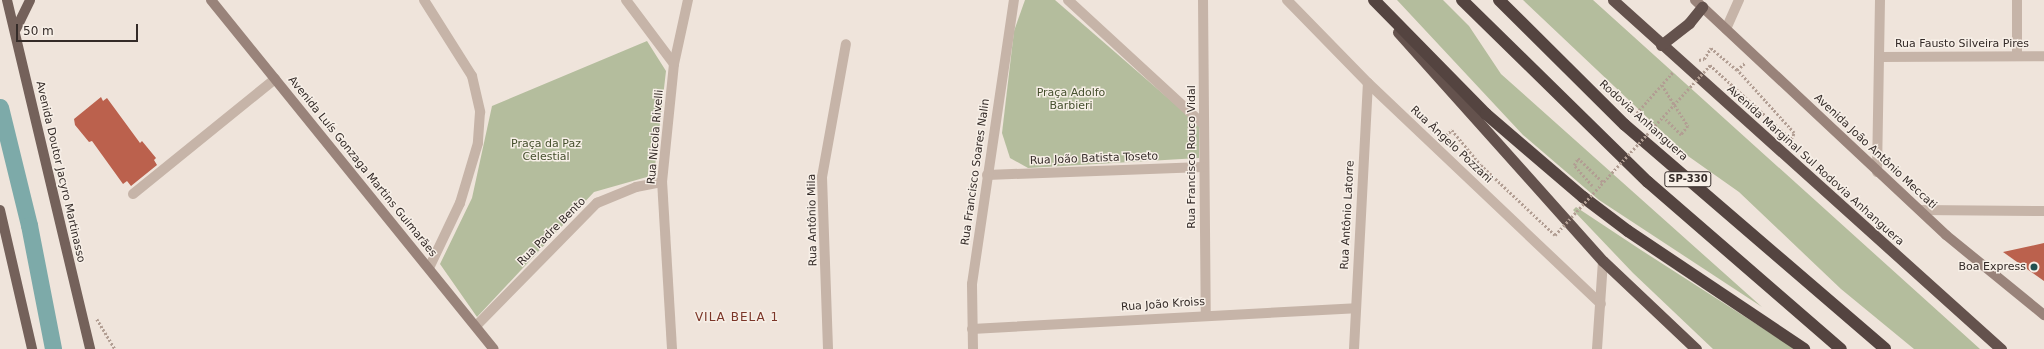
<!DOCTYPE html>
<meta charset="utf-8">
<style>
body{margin:0}
#map{position:relative;width:2044px;height:349px;overflow:hidden;background:#efe4db;font-family:"DejaVu Sans",sans-serif}
div>[style]{position:absolute}
.green>*{inset:0;background:#b4bd9d}
.canal>*{height:17px;margin:-8.5px;padding:0 8.5px;transform-origin:8.5px;border-radius:8.5px;background:#7daaa9}
.building>*{inset:0;background:#bb614d}
.path>*{height:2.5px;margin-top:-1.25px;transform-origin:0;background:repeating-linear-gradient(90deg,#b29e93 0 2px,transparent 0 4px)}
.minor>*{height:10px;margin:-5px;padding:0 5px;transform-origin:5px;border-radius:5px;background:#c6b4a8}
.secondary>*{height:10px;margin:-5px;padding:0 5px;transform-origin:5px;border-radius:5px;background:#99837a}
.primary>*{height:10px;margin:-5px;padding:0 5px;transform-origin:5px;border-radius:5px;background:#74615a}
.trunk>*{height:11px;margin:-5.5px;padding:0 5.5px;transform-origin:5.5px;border-radius:5.5px;background:#64524d}
.motorway>*{height:12px;margin:-6px;padding:0 6px;transform-origin:6px;border-radius:6px;background:#544440}
.path-bridge>*{height:2.5px;margin-top:-1.25px;transform-origin:0;background:repeating-linear-gradient(90deg,#b29e93 0 2px,transparent 0 4px)}
.dots>*{width:11px;height:11px;translate:-50% -50%;box-sizing:border-box;border:2px solid #f7efe7;border-radius:50%}
span{translate:-50% -50%;white-space:nowrap;text-align:center;line-height:1.15;-webkit-text-stroke:3px #f7efe7;paint-order:stroke}
.shield-label span{padding:1px 3px;background:#f7efe7;border:1px solid;border-radius:3px;-webkit-text-stroke-width:0}
.shield-label{font-size:10px;color:#342b28;font-weight:700}
.street-label{font-size:11px;color:#342b28}
.park-label{font-size:11px;color:#46502e}
.poi-label{font-size:11px;color:#342b28}
.right{translate:-100% -50%;text-align:right}
.neighbourhood-label{font-size:12px;color:#7b3628;letter-spacing:1px}
.scale{position:absolute;left:16px;top:24px;width:122px;height:18px;box-sizing:border-box;border:2px solid #342b28;border-top:0;padding-left:5px;font-size:12px;line-height:14px;white-space:nowrap;color:#342b28;-webkit-text-stroke:3px #f7efe7;paint-order:stroke}
</style>
<div id="map">
<div class="green">
<div style="clip-path:polygon(1025px 0,1055px 0,1199px 125px,1199px 158px,1028px 168px,1010px 158px,1002px 133px,1014px 31px)"></div>
<div style="clip-path:polygon(1397px 0,1443px 0,1469px 26px,1501px 74px,1762px 307px,1599px 200px,1523px 135px)"></div>
<div style="clip-path:polygon(1523px 0,1593px 0,1980px 349px,1914px 349px,1841px 289px,1739px 192px,1688px 156px)"></div>
<div style="clip-path:polygon(647px 41px,666px 71px,654px 175px,594px 192px,477px 317px,440px 264px,472px 198px,492px 106px)"></div>
<div style="clip-path:polygon(1576px 207px,1641px 250px,1795px 349px,1713px 349px,1633px 273px,1573px 210px)"></div>
</div>
<div class="canal">
<div style="left:0;top:107px;width:122px;rotate:76.2deg"></div>
<div style="left:29px;top:225px;width:126px;rotate:79deg"></div>
</div>
<div class="building">
<div style="clip-path:polygon(101px 97px,103px 101px,107px 98px,140px 143px,142px 141px,156px 158px,154px 160px,157px 165px,131px 186px,127px 181px,123px 184px,92px 141px,89px 142px,75px 125px,74px 119px)"></div>
<div style="clip-path:polygon(2044px 243px,2044px 281px,2003px 252px)"></div>
</div>
<div class="path">
<div style="left:1699px;top:60px;width:5px;rotate:-11deg"></div>
<div style="left:1704px;top:59px;width:13px;rotate:-58deg"></div>
<div style="left:1711px;top:48px;width:34px;rotate:40deg"></div>
<div style="left:1710px;top:65px;width:110px;rotate:42.4deg"></div>
<div style="left:1791px;top:139px;width:7px;rotate:-63deg"></div>
<div style="left:1794px;top:133px;width:85px;rotate:-132.1deg"></div>
<div style="left:1737px;top:70px;width:11px;rotate:-41deg"></div>
<div style="left:1662px;top:85px;width:49px;rotate:57.6deg"></div>
<div style="left:1688px;top:126px;width:11px;rotate:128deg"></div>
<div style="left:1681px;top:135px;width:24px;rotate:-135deg"></div>
<div style="left:1634px;top:116px;width:59px;rotate:-48.4deg"></div>
<div style="left:1443px;top:138px;width:12px;rotate:-42deg"></div>
<div style="left:1452px;top:130px;width:45px;rotate:50.4deg"></div>
<div style="left:1592px;top:186px;width:28px;rotate:-131deg"></div>
<div style="left:1574px;top:165px;width:8px;rotate:-60deg"></div>
<div style="left:1578px;top:158px;width:36px;rotate:44deg"></div>
<div style="left:97px;top:319px;width:35px;rotate:59deg"></div>
</div>
<div class="minor">
<div style="left:424px;top:0;width:90px;rotate:57.7deg"></div>
<div style="left:472px;top:76px;width:37px;rotate:77deg"></div>
<div style="left:480px;top:112px;width:31px;rotate:94deg"></div>
<div style="left:478px;top:143px;width:63px;rotate:106.7deg"></div>
<div style="left:460px;top:203px;width:72px;rotate:115.5deg"></div>
<div style="left:626px;top:0;width:80px;rotate:53.1deg"></div>
<div style="left:1068px;top:0;width:183px;rotate:42.6deg"></div>
<div style="left:1203px;top:0;width:314px;rotate:89.5deg"></div>
<div style="left:1287px;top:0;width:116px;rotate:45.7deg"></div>
<div style="left:1368px;top:83px;width:321px;rotate:43.5deg"></div>
<div style="left:2017px;top:0;width:55px;rotate:90deg"></div>
<div style="left:1726px;top:29px;width:32px;rotate:-66deg"></div>
<div style="left:1880px;top:57px;width:164px;rotate:-0.3deg"></div>
<div style="left:1877px;top:172px;width:172px;rotate:-89deg"></div>
<div style="left:987px;top:175px;width:216px;rotate:-2.1deg"></div>
<div style="left:133px;top:194px;width:183px;rotate:-39deg"></div>
<div style="left:1920px;top:210px;width:124px;rotate:0.5deg"></div>
<div style="left:476px;top:326px;width:173px;rotate:-45.5deg"></div>
<div style="left:597px;top:203px;width:42px;rotate:-22.3deg"></div>
<div style="left:636px;top:187px;width:26px;rotate:-11deg"></div>
<div style="left:972px;top:329px;width:384px;rotate:-3.1deg"></div>
<div style="left:672px;top:349px;width:167px;rotate:-93.4deg"></div>
<div style="left:662px;top:182px;width:119px;rotate:-84.2deg"></div>
<div style="left:674px;top:64px;width:66px;rotate:-77.7deg"></div>
<div style="left:828px;top:349px;width:172px;rotate:-92deg"></div>
<div style="left:822px;top:177px;width:135px;rotate:-79.8deg"></div>
<div style="left:973px;top:349px;width:65px;rotate:-90.9deg"></div>
<div style="left:972px;top:284px;width:287px;rotate:-81.6deg"></div>
<div style="left:1354px;top:349px;width:266px;rotate:-87deg"></div>
<div style="left:1597px;top:349px;width:88px;rotate:-86.1deg"></div>
</div>
<div class="secondary">
<div style="left:211px;top:0;width:449px;rotate:51deg"></div>
<div style="left:1695px;top:0;width:344px;rotate:43.1deg"></div>
<div style="left:1946px;top:235px;width:127px;rotate:39.2deg"></div>
</div>
<div class="primary">
<div style="left:7px;top:0;width:359px;rotate:76.6deg"></div>
<div style="left:16px;top:29px;width:32px;rotate:-64deg"></div>
<div style="left:0;top:210px;width:143px;rotate:77deg"></div>
</div>
<div class="trunk">
<div style="left:1613px;top:0;width:522px;rotate:41.97deg"></div>
<div style="left:1398px;top:32px;width:307px;rotate:48.2deg"></div>
<div style="left:1603px;top:261px;width:128px;rotate:43.4deg"></div>
<div style="left:1661px;top:45px;width:36px;rotate:-38deg"></div>
<div style="left:1689px;top:23px;width:21px;rotate:-51deg"></div>
</div>
<div class="motorway">
<div style="left:1374px;top:0;width:160px;rotate:45.5deg"></div>
<div style="left:1486px;top:114px;width:128px;rotate:40.6deg"></div>
<div style="left:1583px;top:197px;width:56px;rotate:37.1deg"></div>
<div style="left:1628px;top:231px;width:212px;rotate:33.8deg"></div>
<div style="left:1462px;top:0;width:260px;rotate:44.4deg"></div>
<div style="left:1648px;top:182px;width:255px;rotate:40.9deg"></div>
<div style="left:1499px;top:0;width:177px;rotate:44.8deg"></div>
<div style="left:1625px;top:125px;width:343px;rotate:40.7deg"></div>
</div>
<div class="path-bridge">
<div style="left:1481px;top:165px;width:102px;rotate:43.4deg"></div>
<div style="left:1555px;top:235px;width:230px;rotate:-47.6deg"></div>
</div>
<div class="dots">
<div style="left:2034px;top:267px;background:#215151"></div>
</div>
<div class="shield-label">
<span style="left:1688px;top:179px">SP-330</span>
</div>
<div class="street-label">
<span style="left:1962px;top:44px">Rua Fausto Silveira Pires</span>
<span style="left:1643px;top:121px;rotate:42deg">Rodovia Anhanguera</span>
<span style="left:656px;top:137px;rotate:-85deg">Rua Nicola Rivelli</span>
<span style="left:1451px;top:145px;rotate:43deg">Rua Ângelo Pozzani</span>
<span style="left:1875px;top:152px;rotate:43deg">Avenida João Antônio Meccati</span>
<span style="left:1192px;top:157px;rotate:-90deg">Rua Francisco Rouco Vidal</span>
<span style="left:1094px;top:159px;rotate:-2deg">Rua João Batista Toseto</span>
<span style="left:1815px;top:166px;rotate:42deg">Avenida Marginal Sul Rodovia Anhanguera</span>
<span style="left:362px;top:167px;rotate:51deg">Avenida Luís Gonzaga Martins Guimarães</span>
<span style="left:60px;top:172px;rotate:77deg">Avenida Doutor Jacyro Martinasso</span>
<span style="left:976px;top:172px;rotate:-82deg">Rua Francisco Soares Nalin</span>
<span style="left:1348px;top:215px;rotate:-87deg">Rua Antônio Latorre</span>
<span style="left:813px;top:220px;rotate:-91deg">Rua Antônio Mila</span>
<span style="left:552px;top:232px;rotate:-45deg">Rua Padre Bento</span>
<span style="left:1163px;top:305px;rotate:-4deg">Rua João Kroiss</span>
</div>
<div class="park-label">
<span style="left:1071px;top:100px">Praça Adolfo<br>Barbieri</span>
<span style="left:546px;top:151px">Praça da Paz<br>Celestial</span>
</div>
<div class="poi-label">
<span class="right" style="left:2026px;top:267px">Boa Express</span>
</div>
<div class="neighbourhood-label">
<span style="left:737px;top:318px">VILA BELA 1</span>
</div>
<div class="scale">50 m</div>
</div>
